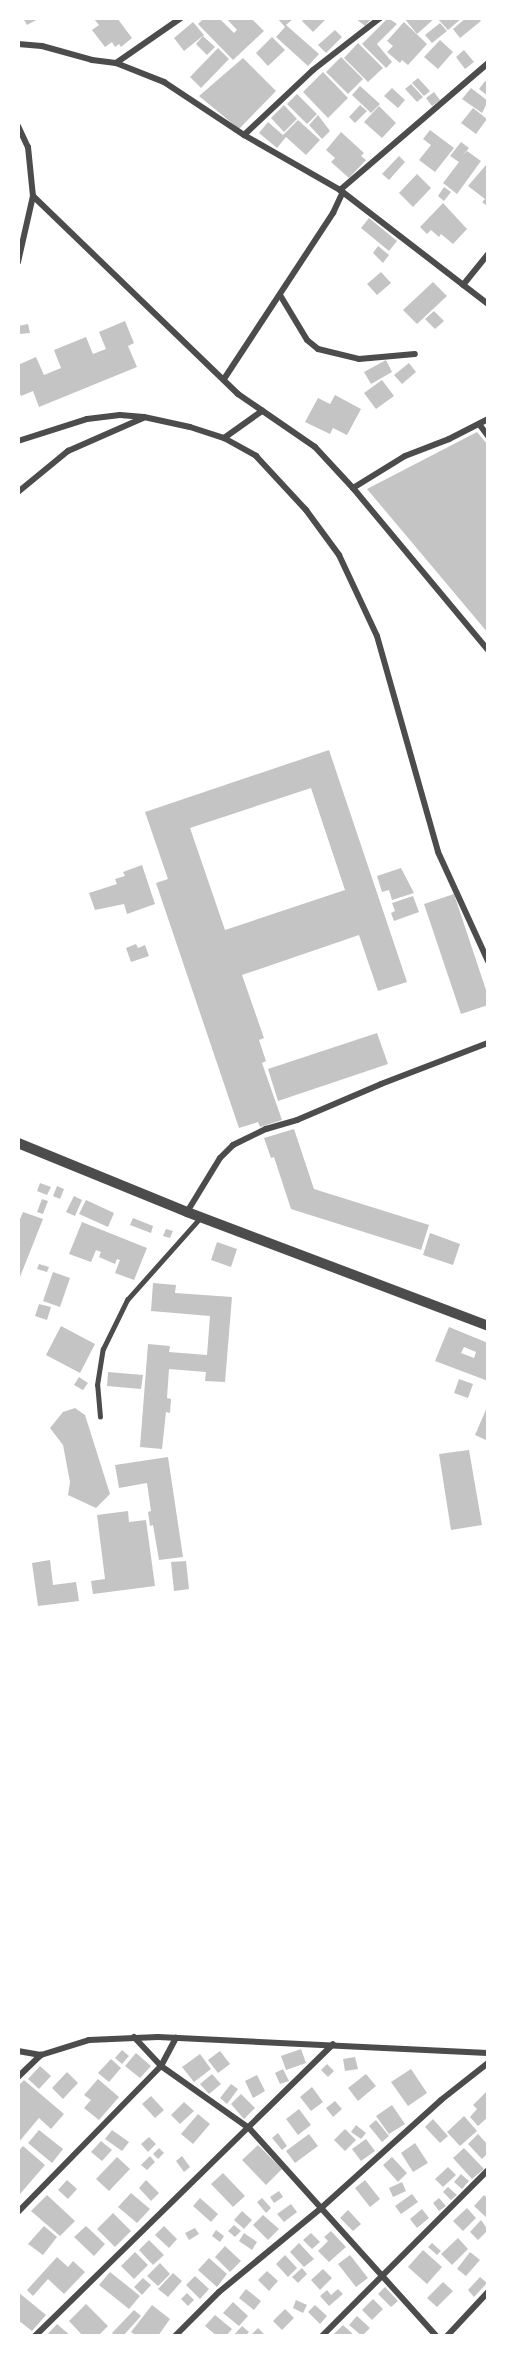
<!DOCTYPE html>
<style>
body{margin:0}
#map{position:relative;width:506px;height:2354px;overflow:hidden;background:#fff;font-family:Barlow,sans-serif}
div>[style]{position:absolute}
.building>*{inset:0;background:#c4c4c4}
.service>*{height:4.5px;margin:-2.25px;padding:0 2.25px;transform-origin:2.25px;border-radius:2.25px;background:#4c4c4c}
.minor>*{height:6px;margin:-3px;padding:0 3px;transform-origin:3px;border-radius:3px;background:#4c4c4c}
.tertiary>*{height:10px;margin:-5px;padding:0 5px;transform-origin:5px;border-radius:5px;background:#4c4c4c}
span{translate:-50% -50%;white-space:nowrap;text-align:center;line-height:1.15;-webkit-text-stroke:6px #fff;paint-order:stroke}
.frame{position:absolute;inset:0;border:20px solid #fff;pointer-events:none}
</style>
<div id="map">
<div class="building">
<div style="clip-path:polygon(23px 18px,40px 18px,27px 25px)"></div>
<div style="clip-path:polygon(117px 18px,132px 38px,121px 47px,119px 44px,115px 47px,112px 42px,105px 47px,92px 30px,99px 25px,94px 19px)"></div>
<div style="clip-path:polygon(204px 18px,219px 18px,234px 33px,237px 30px,226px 18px,251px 18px,264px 31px,233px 60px,198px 24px)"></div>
<div style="clip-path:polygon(277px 18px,294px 18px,286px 25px,319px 54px,308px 66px,276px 37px,285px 27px)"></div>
<div style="clip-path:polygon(305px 18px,327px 18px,313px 32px,302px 21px)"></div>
<div style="clip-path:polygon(355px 18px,372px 18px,365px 26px)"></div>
<div style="clip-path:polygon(388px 18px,397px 24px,377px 44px,392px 62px,386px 68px,362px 44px)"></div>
<div style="clip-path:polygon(404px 18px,435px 18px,417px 34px)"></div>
<div style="clip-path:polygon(437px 18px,462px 18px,448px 30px)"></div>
<div style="clip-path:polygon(466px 18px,478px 18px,481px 21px,460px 38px,453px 29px)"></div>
<div style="clip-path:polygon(193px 22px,204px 35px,184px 51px,174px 38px)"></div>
<div style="clip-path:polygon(404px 22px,427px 44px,408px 65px,402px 60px,400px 63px,387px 52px,393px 46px,387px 41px)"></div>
<div style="clip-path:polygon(440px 23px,447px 31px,432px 43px,425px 35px)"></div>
<div style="clip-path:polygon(335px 30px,342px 37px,326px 53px,318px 45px)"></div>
<div style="clip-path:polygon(203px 36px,215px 47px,207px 55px,196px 44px)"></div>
<div style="clip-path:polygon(272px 37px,285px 50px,268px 66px,256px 53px)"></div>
<div style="clip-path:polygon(440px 40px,453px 52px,438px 69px,424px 57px)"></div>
<div style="clip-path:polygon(358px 43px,383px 68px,368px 82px,344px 58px)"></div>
<div style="clip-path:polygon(218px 48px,229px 59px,201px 88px,190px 77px)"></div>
<div style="clip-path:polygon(464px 50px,474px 62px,465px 69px,456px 57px)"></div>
<div style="clip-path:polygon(341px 57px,363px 79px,348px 94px,326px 72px)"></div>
<div style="clip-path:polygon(243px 58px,276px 91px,239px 129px,199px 96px)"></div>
<div style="clip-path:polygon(323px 72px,348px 98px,328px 118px,303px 92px)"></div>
<div style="clip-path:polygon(418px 78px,430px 91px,424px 96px,412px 83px)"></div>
<div style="clip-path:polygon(485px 81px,488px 83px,488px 96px,479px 89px)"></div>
<div style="clip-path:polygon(411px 84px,423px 97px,417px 102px,405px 89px)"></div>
<div style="clip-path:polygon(360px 86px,380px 104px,371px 113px,352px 95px)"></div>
<div style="clip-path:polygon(392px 88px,405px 100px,398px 108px,384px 96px)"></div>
<div style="clip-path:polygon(471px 88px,488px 101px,482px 113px,462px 99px)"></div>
<div style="clip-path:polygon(434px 92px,440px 100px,432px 106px,426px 98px)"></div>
<div style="clip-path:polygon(297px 94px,317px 114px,307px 124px,287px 104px)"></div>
<div style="clip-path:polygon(284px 105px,297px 119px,284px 132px,271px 118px)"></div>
<div style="clip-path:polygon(360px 105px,367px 111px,355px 123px,349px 117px)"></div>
<div style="clip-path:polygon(379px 106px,396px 123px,382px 138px,364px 122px)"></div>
<div style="clip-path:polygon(473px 108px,487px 119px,476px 134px,461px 123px)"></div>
<div style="clip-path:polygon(318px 115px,330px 131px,322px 139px,309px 125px)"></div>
<div style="clip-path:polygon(298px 120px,320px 140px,306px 155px,286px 137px,277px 148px,259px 133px,268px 122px,283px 135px)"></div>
<div style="clip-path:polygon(430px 130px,454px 148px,435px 172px,419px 160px,431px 145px,423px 139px)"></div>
<div style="clip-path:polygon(341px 132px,364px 153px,361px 156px,366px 160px,349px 178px,331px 162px,335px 158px,326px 150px)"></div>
<div style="clip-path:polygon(461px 142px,469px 148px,462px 156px,467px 151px,481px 161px,457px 194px,443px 183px,459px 162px,450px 156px)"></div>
<div style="clip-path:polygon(399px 156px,405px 162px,389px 180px,382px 174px)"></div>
<div style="clip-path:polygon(486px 165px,488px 167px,488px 207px,482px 202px,485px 199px,468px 186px)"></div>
<div style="clip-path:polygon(417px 174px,431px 188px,413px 207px,399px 193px)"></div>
<div style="clip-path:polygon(444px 187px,451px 192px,444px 201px,438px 196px)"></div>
<div style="clip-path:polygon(443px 203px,467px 229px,453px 244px,441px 234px,439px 237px,431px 230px,427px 234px,420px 227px)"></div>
<div style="clip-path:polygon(369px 218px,397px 241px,389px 251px,361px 228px)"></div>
<div style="clip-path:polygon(378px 246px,389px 255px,383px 263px,373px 253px)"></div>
<div style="clip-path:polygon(381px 272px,391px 283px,377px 295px,367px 284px)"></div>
<div style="clip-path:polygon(433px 282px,447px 296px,417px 324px,403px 310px)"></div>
<div style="clip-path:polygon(434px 311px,444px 321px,435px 329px,425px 319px)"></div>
<div style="clip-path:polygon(125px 321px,134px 343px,128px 346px,137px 367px,39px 407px,33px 391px,21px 396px,18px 389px,18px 365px,36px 357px,44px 375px,61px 368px,54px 350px,86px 337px,93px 354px,106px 349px,99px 332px)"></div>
<div style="clip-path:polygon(28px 324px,30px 333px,19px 334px,18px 326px)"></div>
<div style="clip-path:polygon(386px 360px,392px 372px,371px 384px,364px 372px)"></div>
<div style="clip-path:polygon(409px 363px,416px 372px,402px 384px,394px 375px)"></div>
<div style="clip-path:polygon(382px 380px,394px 396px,376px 409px,364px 393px)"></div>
<div style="clip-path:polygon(335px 395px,361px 409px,347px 435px,333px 428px,330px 434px,305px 422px,318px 398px,330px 404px)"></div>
<div style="clip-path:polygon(477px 432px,488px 445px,488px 633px,367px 489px)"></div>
<div style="clip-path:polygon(evenodd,329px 750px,407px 982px,378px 991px,359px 935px,242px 975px,264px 1038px,259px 1040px,266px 1061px,262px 1063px,282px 1120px,260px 1127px,258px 1122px,239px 1128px,156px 883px,168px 879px,145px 812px,329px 750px,311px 788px,345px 890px,225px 930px,190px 828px,311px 788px)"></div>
<div style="clip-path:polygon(142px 865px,155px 904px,127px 914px,124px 904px,95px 910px,89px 893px,117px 884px,115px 879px,125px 876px,123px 872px)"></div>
<div style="clip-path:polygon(401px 868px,414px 893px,392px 900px,389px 890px,382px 892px,377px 876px)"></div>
<div style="clip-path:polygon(454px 894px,488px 996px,488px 1005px,461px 1014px,424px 904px)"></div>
<div style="clip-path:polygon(413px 896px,419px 912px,394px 921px,391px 913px,395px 911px,392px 903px)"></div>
<div style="clip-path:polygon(136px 944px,138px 948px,145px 945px,149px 956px,131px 962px,126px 948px)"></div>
<div style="clip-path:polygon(377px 1033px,388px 1064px,278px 1101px,268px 1069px)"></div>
<div style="clip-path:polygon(294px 1129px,314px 1189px,429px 1225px,421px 1250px,291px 1209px,274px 1157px,271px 1158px,264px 1138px)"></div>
<div style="clip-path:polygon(40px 1183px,51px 1187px,47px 1195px,37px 1191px)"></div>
<div style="clip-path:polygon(57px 1186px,64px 1189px,60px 1199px,53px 1196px)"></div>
<div style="clip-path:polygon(74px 1196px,82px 1200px,75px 1216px,66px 1212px)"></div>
<div style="clip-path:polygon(42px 1199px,48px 1201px,43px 1214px,37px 1212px)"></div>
<div style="clip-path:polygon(86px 1200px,114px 1213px,108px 1227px,79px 1214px)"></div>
<div style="clip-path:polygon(23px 1212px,43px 1219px,18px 1282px,18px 1224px)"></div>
<div style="clip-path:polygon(133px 1218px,153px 1226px,151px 1233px,130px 1225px)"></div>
<div style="clip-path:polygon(82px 1222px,147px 1248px,134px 1280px,115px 1273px,120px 1260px,117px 1259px,115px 1264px,99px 1257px,101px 1252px,96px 1250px,91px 1262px,69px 1254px)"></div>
<div style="clip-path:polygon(166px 1229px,173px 1231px,170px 1238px,163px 1236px)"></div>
<div style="clip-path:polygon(430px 1233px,460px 1244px,453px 1265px,423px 1255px)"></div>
<div style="clip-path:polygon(217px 1242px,237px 1249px,231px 1267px,211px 1260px)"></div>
<div style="clip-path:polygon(39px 1264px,49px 1267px,47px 1272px,37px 1269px)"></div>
<div style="clip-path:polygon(53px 1272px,70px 1278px,60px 1307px,43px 1301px)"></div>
<div style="clip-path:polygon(153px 1283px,176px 1285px,175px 1293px,232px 1297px,225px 1382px,205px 1381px,206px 1372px,169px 1369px,167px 1398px,171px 1399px,170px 1413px,166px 1412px,162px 1449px,140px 1447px,148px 1344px,170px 1346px,169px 1352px,207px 1355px,210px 1316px,151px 1311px)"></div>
<div style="clip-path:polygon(39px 1304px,51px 1307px,47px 1320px,35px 1316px)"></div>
<div style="clip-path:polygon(61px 1326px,95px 1344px,80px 1373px,46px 1355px)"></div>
<div style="clip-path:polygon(evenodd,449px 1327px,488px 1343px,488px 1381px,435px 1361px,449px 1327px,464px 1347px,476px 1352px,474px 1358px,461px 1353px,464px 1347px)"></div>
<div style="clip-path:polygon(108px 1372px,143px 1375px,141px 1389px,107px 1386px)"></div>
<div style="clip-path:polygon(79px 1377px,88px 1383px,83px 1390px,74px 1385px)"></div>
<div style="clip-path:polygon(459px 1379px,473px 1384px,468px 1398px,454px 1393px)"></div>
<div style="clip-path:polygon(488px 1405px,488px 1441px,475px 1435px)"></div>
<div style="clip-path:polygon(75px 1408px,85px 1415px,110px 1494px,96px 1508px,68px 1495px,70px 1482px,63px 1445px,50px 1428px,63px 1412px)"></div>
<div style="clip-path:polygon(469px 1450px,482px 1525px,451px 1530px,439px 1454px)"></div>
<div style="clip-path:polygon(168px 1457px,183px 1557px,159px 1560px,153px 1525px,150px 1526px,148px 1512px,151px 1511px,147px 1483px,119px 1488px,115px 1465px)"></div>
<div style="clip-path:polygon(128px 1511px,129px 1522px,146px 1520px,155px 1586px,93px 1594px,91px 1581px,105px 1579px,97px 1515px)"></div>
<div style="clip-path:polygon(50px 1560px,53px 1585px,76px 1582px,79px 1601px,38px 1606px,32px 1563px)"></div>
<div style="clip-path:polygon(186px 1561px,189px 1589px,174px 1591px,171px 1562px)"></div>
<div style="clip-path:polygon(301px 2049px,306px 2063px,286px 2070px,281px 2056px)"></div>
<div style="clip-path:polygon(122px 2050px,129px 2056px,122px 2064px,115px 2058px)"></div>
<div style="clip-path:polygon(220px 2051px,230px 2064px,218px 2073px,208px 2060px)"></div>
<div style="clip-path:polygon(136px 2053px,151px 2066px,140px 2078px,125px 2066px)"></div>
<div style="clip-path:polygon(200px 2054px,211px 2069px,194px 2082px,182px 2067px)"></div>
<div style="clip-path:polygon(355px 2057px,358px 2069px,345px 2071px,343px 2059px)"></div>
<div style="clip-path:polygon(111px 2059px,121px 2068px,109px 2082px,98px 2073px)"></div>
<div style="clip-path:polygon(327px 2064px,334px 2071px,328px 2077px,321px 2070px)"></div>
<div style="clip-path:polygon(40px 2066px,51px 2076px,39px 2089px,28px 2079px)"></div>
<div style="clip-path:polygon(283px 2069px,289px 2081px,280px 2084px,275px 2073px)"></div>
<div style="clip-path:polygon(411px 2069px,427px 2093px,408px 2106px,391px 2082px)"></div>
<div style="clip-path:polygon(67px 2072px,78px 2083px,63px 2099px,52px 2088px)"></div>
<div style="clip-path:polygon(212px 2074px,221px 2084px,209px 2094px,200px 2084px)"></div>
<div style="clip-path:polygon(366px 2074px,376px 2086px,358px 2101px,348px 2088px)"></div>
<div style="clip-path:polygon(257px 2075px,265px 2091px,253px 2098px,245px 2081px)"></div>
<div style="clip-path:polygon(98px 2079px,119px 2097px,99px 2120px,84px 2108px,91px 2100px,84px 2095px)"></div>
<div style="clip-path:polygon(24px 2080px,64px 2114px,51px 2129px,39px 2118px,18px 2143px,18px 2086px)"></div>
<div style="clip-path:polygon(231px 2084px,238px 2089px,227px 2104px,220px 2098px)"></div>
<div style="clip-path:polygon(312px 2087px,323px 2102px,311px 2111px,300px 2097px)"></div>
<div style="clip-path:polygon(486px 2092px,488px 2117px,478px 2126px,470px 2117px,477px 2109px,473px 2105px)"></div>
<div style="clip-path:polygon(241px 2094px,255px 2108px,244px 2119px,231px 2104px)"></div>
<div style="clip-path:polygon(151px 2096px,164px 2110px,155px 2118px,142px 2104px)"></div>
<div style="clip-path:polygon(335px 2101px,342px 2109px,333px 2117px,326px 2108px)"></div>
<div style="clip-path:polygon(184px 2102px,194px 2111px,180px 2124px,171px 2115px)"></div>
<div style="clip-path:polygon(392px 2105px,405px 2124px,389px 2134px,376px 2116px)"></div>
<div style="clip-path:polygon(299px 2109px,311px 2125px,298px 2135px,286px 2119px)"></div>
<div style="clip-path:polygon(198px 2114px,210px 2124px,193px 2144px,181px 2134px)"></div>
<div style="clip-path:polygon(464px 2116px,477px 2131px,460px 2146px,447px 2132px)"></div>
<div style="clip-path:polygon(433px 2119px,448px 2136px,440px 2143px,425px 2127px)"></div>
<div style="clip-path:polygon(376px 2120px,389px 2136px,382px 2142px,369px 2126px)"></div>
<div style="clip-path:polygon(356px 2125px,366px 2133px,361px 2139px,351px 2132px)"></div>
<div style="clip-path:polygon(345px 2129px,356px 2140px,345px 2151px,334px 2140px)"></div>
<div style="clip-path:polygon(39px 2130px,63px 2149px,52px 2163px,28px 2143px)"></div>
<div style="clip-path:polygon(112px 2130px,129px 2142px,122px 2151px,105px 2139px)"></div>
<div style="clip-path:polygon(278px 2133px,287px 2146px,282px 2150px,272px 2138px)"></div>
<div style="clip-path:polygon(309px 2134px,318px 2146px,295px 2163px,286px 2151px)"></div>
<div style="clip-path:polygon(478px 2134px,488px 2145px,488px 2153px,482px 2159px,468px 2144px)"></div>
<div style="clip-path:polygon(149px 2137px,156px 2144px,148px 2152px,141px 2144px)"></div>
<div style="clip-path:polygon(366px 2139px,375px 2151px,361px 2161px,352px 2149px)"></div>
<div style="clip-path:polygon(101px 2141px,112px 2150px,102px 2161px,91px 2152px)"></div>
<div style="clip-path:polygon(415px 2143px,428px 2163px,413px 2172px,401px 2153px)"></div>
<div style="clip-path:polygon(258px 2145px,282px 2169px,266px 2185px,242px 2160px)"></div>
<div style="clip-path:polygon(23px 2146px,45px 2165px,20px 2194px,18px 2152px)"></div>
<div style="clip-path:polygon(159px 2148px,164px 2153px,158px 2159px,153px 2154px)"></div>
<div style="clip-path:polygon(464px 2148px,484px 2169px,472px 2179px,453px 2158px)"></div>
<div style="clip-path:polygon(150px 2156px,155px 2162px,147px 2170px,141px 2165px)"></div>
<div style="clip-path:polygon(182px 2156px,190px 2167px,184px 2172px,176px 2161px)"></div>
<div style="clip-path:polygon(117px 2157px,130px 2169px,109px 2191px,96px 2179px)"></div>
<div style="clip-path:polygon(392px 2157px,407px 2173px,398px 2182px,383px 2165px)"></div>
<div style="clip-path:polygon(448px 2167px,456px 2175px,443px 2187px,435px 2179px)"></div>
<div style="clip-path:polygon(223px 2173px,245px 2196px,233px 2207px,211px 2184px)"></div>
<div style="clip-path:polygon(461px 2174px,469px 2181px,462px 2189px,454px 2182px)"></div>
<div style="clip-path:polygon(67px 2180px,77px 2189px,68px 2199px,58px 2190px)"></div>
<div style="clip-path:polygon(146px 2180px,159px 2193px,151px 2201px,139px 2188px)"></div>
<div style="clip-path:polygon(365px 2180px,380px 2199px,370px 2207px,355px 2188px)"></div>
<div style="clip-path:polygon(402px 2182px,406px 2191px,393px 2197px,389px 2188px)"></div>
<div style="clip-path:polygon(448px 2187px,457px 2195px,451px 2200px,443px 2192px)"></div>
<div style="clip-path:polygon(279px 2191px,283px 2197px,274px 2203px,270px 2197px)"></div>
<div style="clip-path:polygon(131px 2193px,150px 2209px,137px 2223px,118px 2207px)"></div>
<div style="clip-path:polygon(412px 2194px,418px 2202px,401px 2214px,395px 2206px)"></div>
<div style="clip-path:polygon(47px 2195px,75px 2221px,60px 2236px,31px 2211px)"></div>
<div style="clip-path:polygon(484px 2195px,488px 2199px,488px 2219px,474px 2206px)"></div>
<div style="clip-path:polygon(200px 2198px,218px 2214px,211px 2222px,193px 2206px)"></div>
<div style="clip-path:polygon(262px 2198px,271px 2208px,266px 2213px,257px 2202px)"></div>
<div style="clip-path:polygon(439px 2198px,446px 2206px,439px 2211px,433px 2203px)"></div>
<div style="clip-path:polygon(291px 2204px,297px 2212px,284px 2222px,277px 2214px)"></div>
<div style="clip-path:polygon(467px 2208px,476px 2218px,463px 2231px,453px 2221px)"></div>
<div style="clip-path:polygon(422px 2209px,429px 2218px,417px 2228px,410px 2219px)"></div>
<div style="clip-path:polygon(348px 2210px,361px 2224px,353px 2231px,340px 2218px)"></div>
<div style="clip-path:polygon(242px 2211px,252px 2220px,244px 2229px,234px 2220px)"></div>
<div style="clip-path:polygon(113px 2213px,131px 2231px,115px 2247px,97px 2229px)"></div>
<div style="clip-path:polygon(263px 2215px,279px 2229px,268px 2240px,253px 2225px)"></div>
<div style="clip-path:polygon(481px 2220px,488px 2230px,478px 2240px,470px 2232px)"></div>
<div style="clip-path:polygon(234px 2225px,241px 2231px,235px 2237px,228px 2231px)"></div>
<div style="clip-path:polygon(44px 2226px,57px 2237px,43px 2255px,28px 2244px)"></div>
<div style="clip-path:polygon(86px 2226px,105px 2244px,94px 2256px,74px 2237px)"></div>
<div style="clip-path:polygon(164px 2226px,177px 2239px,169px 2248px,155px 2235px)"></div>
<div style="clip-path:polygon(195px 2228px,199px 2234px,189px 2240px,185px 2233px)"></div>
<div style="clip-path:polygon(216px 2230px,224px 2236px,220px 2242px,212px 2236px)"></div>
<div style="clip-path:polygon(331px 2231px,346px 2247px,329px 2262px,318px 2251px,328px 2241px,324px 2237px)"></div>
<div style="clip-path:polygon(244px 2233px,257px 2242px,252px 2250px,239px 2241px)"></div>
<div style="clip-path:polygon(311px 2233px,320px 2242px,312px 2249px,303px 2240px)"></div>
<div style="clip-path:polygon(458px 2238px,468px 2249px,452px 2265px,441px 2254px)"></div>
<div style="clip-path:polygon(149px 2240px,164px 2255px,153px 2265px,139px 2250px)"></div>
<div style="clip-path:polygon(299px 2243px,314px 2259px,304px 2267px,290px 2252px)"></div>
<div style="clip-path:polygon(432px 2243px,441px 2251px,437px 2255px,428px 2247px)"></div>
<div style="clip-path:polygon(225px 2246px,241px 2261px,230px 2272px,215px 2257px)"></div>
<div style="clip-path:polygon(423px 2250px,442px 2267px,427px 2284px,408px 2267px)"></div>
<div style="clip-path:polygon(135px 2252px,148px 2265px,134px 2279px,121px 2266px)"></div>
<div style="clip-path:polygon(470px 2252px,480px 2260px,466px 2276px,457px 2269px)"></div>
<div style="clip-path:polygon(285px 2255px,297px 2268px,288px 2277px,276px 2264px)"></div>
<div style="clip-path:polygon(350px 2255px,368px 2278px,356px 2287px,338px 2264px)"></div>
<div style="clip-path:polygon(57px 2257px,68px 2267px,73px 2261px,85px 2272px,64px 2294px,48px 2279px,33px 2296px,27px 2290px)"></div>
<div style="clip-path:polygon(209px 2258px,227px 2274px,217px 2287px,198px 2270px)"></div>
<div style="clip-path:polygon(160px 2263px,170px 2274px,158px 2286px,147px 2276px)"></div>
<div style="clip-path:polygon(302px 2268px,307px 2274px,298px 2283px,292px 2277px)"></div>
<div style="clip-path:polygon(323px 2269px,332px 2278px,320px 2290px,311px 2280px)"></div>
<div style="clip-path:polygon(267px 2271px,278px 2281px,269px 2291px,258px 2280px)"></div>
<div style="clip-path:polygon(110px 2272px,140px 2296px,129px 2309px,99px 2285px)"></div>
<div style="clip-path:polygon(173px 2273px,182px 2281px,168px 2297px,158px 2289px)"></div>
<div style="clip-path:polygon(195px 2276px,209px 2289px,200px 2299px,186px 2285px)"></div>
<div style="clip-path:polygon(480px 2277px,487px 2283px,474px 2297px,468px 2290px)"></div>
<div style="clip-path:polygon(143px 2278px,151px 2285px,142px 2295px,134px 2287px)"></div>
<div style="clip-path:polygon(443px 2282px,453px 2291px,437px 2307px,427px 2298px)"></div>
<div style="clip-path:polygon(385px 2287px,398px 2301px,391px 2307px,378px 2294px)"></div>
<div style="clip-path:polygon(246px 2289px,261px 2301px,254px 2310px,239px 2298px)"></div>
<div style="clip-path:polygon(338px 2289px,343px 2294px,329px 2306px,320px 2296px,327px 2290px,331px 2295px)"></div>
<div style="clip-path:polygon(18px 2292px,46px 2315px,32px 2331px,18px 2320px)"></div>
<div style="clip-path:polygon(187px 2293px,194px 2300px,188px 2306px,181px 2299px)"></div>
<div style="clip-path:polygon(373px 2299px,383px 2309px,372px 2320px,362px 2310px)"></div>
<div style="clip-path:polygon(296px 2300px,307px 2305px,303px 2313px,293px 2308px)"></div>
<div style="clip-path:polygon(233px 2302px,248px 2316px,239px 2326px,223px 2313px)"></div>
<div style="clip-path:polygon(86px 2304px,108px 2326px,98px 2336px,83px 2336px,69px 2321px)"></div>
<div style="clip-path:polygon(152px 2305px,170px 2319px,158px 2336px,137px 2336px,131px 2332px)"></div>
<div style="clip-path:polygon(315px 2305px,327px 2316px,320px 2324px,308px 2312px)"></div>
<div style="clip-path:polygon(285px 2309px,294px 2318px,282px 2330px,273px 2321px)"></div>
<div style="clip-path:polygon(134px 2310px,141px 2316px,123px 2336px,116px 2336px,112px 2333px)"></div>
<div style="clip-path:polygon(215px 2315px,232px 2329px,226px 2336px,217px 2336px,205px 2326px)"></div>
<div style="clip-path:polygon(357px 2316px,370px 2328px,362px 2336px,349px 2325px)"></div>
<div style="clip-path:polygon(57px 2324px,71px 2336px,46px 2336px)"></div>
<div style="clip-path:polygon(343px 2325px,355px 2336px,332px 2336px)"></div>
<div style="clip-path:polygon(242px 2326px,249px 2332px,245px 2336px,233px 2336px)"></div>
<div style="clip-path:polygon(258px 2328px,266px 2336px,250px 2336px)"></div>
</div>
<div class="service">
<div style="left:100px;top:1417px;width:32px;rotate:-95deg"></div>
<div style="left:97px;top:1385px;width:36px;rotate:-81deg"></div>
<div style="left:103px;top:1349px;width:55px;rotate:-63.9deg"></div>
<div style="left:127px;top:1300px;width:111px;rotate:-48.3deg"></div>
</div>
<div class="minor">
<div style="left:18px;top:44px;width:24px;rotate:5deg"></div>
<div style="left:42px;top:46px;width:52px;rotate:15.6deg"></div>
<div style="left:92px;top:60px;width:24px;rotate:7deg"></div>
<div style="left:116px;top:63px;width:52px;rotate:21.6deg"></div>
<div style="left:164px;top:82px;width:96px;rotate:33.5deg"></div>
<div style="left:244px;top:135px;width:111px;rotate:29.8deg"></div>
<div style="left:340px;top:190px;width:187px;rotate:37.6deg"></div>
<div style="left:116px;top:63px;width:79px;rotate:-34.7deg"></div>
<div style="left:18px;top:126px;width:23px;rotate:65deg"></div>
<div style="left:28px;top:147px;width:49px;rotate:84.2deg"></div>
<div style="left:33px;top:196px;width:285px;rotate:44deg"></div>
<div style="left:238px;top:394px;width:93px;rotate:34.5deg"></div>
<div style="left:315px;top:447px;width:56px;rotate:47.2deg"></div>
<div style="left:353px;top:488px;width:211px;rotate:50.2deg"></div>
<div style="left:244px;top:135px;width:95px;rotate:-43.3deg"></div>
<div style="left:313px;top:70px;width:85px;rotate:-37.8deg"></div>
<div style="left:340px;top:190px;width:195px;rotate:-40.6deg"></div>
<div style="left:18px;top:262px;width:68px;rotate:-77.2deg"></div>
<div style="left:463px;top:285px;width:40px;rotate:-51deg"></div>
<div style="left:280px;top:295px;width:52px;rotate:59deg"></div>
<div style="left:307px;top:340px;width:14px;rotate:39deg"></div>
<div style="left:318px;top:349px;width:42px;rotate:13.7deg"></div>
<div style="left:359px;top:359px;width:56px;rotate:-5.1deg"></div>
<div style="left:224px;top:379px;width:199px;rotate:-56.7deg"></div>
<div style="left:333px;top:213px;width:23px;rotate:-65deg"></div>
<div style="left:479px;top:424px;width:15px;rotate:53deg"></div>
<div style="left:224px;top:438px;width:47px;rotate:-35.4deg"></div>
<div style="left:18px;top:441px;width:72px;rotate:-17.7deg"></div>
<div style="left:87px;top:419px;width:33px;rotate:-7deg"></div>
<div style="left:120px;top:415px;width:24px;rotate:5deg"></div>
<div style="left:144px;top:417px;width:47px;rotate:12.3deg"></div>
<div style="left:190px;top:427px;width:36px;rotate:18deg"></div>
<div style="left:224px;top:438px;width:37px;rotate:29deg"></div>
<div style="left:256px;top:456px;width:74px;rotate:47.2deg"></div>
<div style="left:306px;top:510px;width:56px;rotate:53.7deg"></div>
<div style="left:339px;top:555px;width:89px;rotate:64.9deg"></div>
<div style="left:377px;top:636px;width:224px;rotate:74.2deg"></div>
<div style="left:438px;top:852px;width:120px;rotate:65.4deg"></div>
<div style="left:353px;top:488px;width:61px;rotate:-31.6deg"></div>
<div style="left:405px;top:456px;width:47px;rotate:-21.1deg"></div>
<div style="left:449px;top:439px;width:44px;rotate:-27.1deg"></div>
<div style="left:18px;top:492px;width:65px;rotate:-39.4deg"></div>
<div style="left:68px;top:451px;width:82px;rotate:-23.7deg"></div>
<div style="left:187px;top:1212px;width:63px;rotate:-58.6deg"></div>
<div style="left:220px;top:1158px;width:18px;rotate:-45deg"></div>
<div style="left:233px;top:1145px;width:37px;rotate:-26deg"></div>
<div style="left:266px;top:1129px;width:32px;rotate:-16deg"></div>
<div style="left:297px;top:1120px;width:91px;rotate:-23.2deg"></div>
<div style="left:381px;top:1084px;width:115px;rotate:-21deg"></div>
<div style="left:134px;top:2037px;width:40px;rotate:47deg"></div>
<div style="left:161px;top:2066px;width:108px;rotate:35.2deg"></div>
<div style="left:249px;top:2128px;width:280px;rotate:48deg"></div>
<div style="left:18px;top:2051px;width:23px;rotate:10deg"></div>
<div style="left:18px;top:2077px;width:32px;rotate:-44deg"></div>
<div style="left:41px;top:2055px;width:50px;rotate:-17.4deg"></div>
<div style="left:89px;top:2040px;width:69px;rotate:-2.5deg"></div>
<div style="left:158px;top:2037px;width:330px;rotate:2.8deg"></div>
<div style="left:18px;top:2212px;width:204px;rotate:-45.6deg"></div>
<div style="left:161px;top:2066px;width:32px;rotate:-62deg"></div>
<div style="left:35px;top:2336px;width:417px;rotate:-44.4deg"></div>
<div style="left:175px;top:2336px;width:62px;rotate:-45deg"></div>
<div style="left:219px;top:2292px;width:131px;rotate:-39.4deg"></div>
<div style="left:320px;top:2209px;width:163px;rotate:-42deg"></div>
<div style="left:441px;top:2100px;width:60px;rotate:-38.2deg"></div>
<div style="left:322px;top:2336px;width:235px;rotate:-45deg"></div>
<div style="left:447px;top:2336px;width:60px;rotate:-47deg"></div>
</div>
<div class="tertiary">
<div style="left:18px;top:1143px;width:183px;rotate:22.2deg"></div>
<div style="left:187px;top:1212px;width:322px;rotate:20.7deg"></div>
</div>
<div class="frame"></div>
</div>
